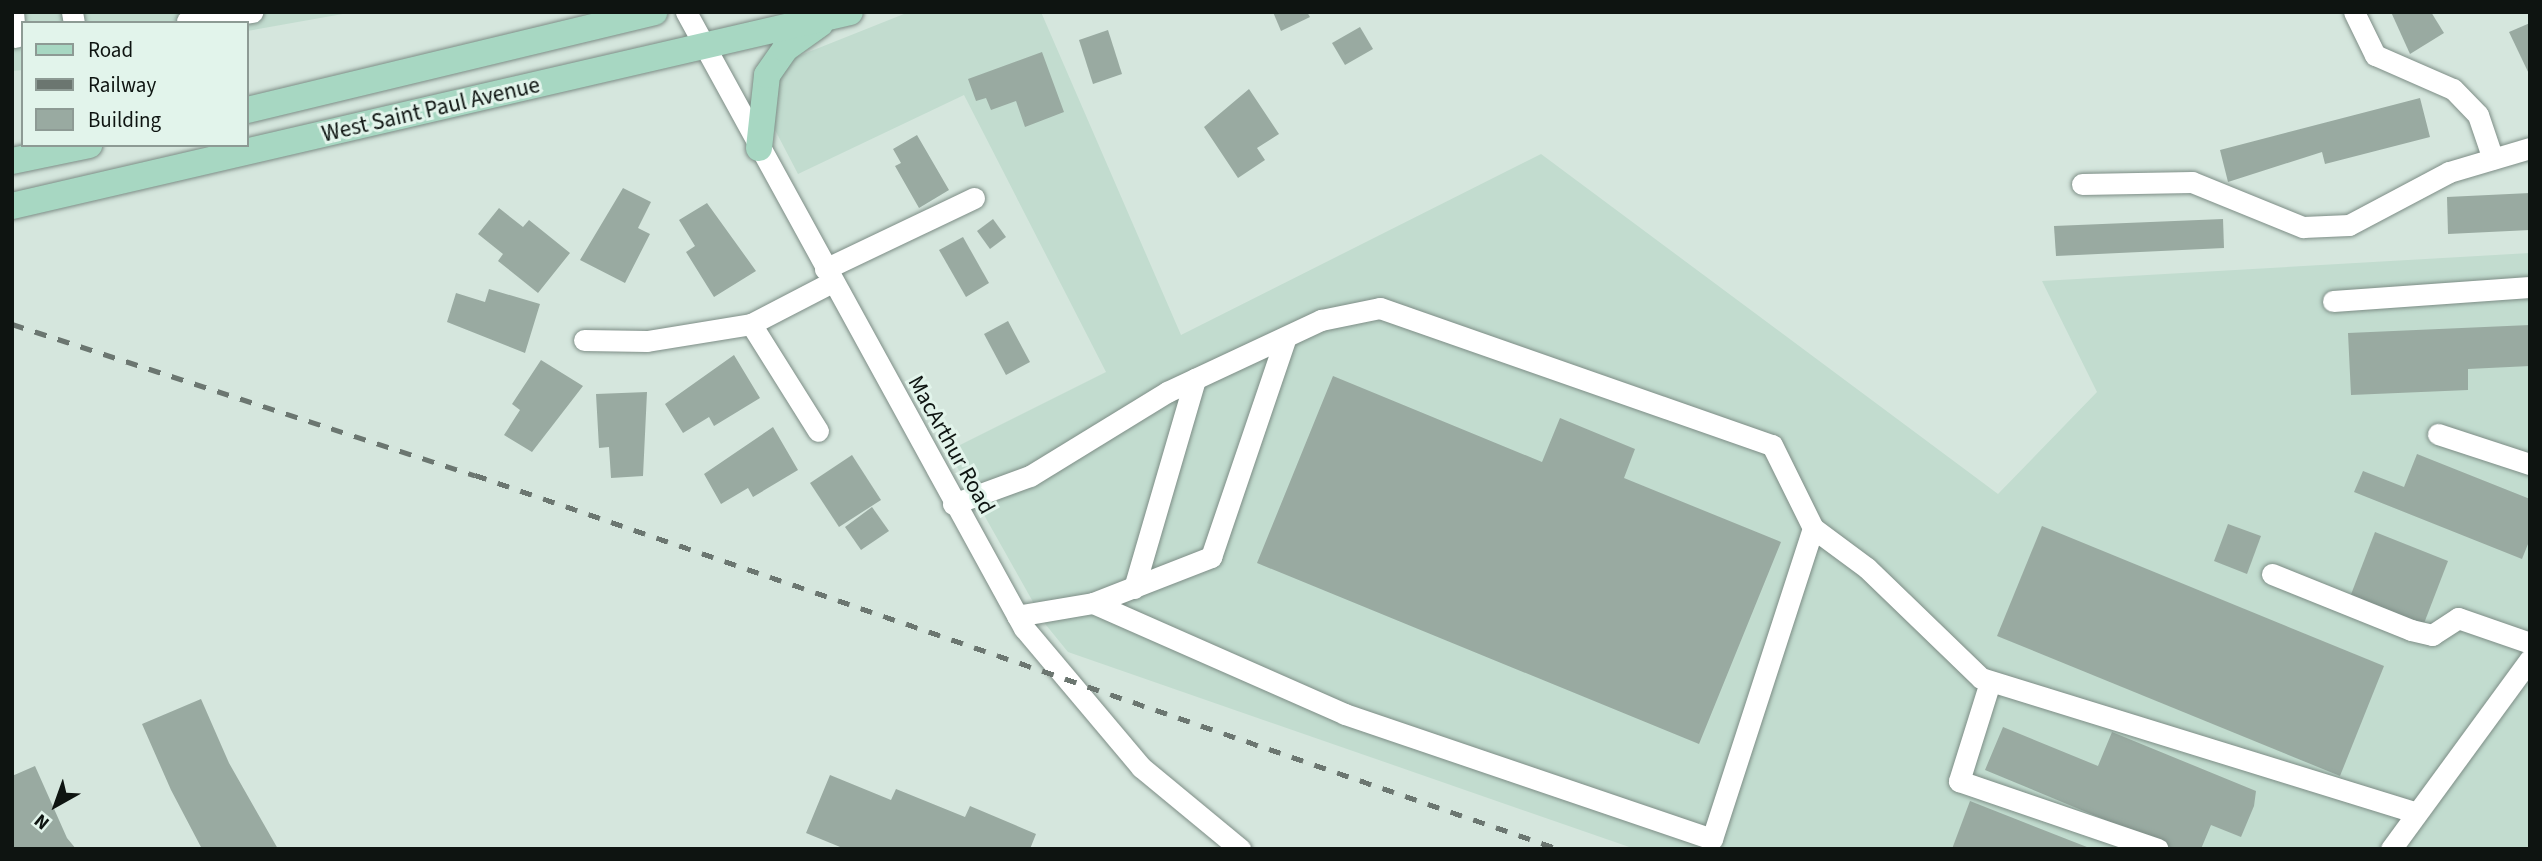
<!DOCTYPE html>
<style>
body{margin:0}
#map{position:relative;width:2542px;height:861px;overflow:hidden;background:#d5e6dd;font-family:"Source Sans 3",sans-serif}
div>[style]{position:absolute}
.built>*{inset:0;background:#c2dccf}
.building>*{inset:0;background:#99aaa1}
.roads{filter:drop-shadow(0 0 2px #7d8d86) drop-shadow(0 0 2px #7d8d86)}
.minor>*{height:21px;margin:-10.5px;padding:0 10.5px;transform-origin:10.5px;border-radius:10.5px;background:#fff}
.major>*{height:26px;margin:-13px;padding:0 13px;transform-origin:13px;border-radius:13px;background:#a7d7c2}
.rail>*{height:5px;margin-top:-2.5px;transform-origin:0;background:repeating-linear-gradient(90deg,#6b7670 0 12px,transparent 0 24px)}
span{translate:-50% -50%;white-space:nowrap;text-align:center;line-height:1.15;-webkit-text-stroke:6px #e2f4eb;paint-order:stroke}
.street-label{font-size:23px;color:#0e1411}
.frame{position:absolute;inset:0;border:14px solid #0e1411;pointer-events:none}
.legend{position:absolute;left:21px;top:21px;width:228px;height:126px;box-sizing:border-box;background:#e2f4eb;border:2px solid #8d9a94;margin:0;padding:9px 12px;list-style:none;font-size:21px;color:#0e1411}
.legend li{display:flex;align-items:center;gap:14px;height:35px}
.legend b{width:35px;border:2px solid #8d9a94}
.north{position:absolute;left:21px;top:770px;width:70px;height:70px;-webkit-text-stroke:5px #e2f4eb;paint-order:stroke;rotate:220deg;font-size:19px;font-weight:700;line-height:28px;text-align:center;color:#0e1411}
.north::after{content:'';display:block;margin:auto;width:24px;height:32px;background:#0e1411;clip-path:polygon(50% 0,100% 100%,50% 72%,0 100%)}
</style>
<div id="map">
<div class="built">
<div style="clip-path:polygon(12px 12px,354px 12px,247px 31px,247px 23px,23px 23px,23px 70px,12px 71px)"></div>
<div style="clip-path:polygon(909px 12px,1041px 12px,1181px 335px,1541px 154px,1998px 494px,2097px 392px,2042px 281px,2530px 253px,2530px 849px,1635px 849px,1068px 652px,1046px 625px,948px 451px,1106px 372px,964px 95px,798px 174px,774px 128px,776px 78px,791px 59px)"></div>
</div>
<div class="building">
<div style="clip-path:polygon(1273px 12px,1307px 12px,1310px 17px,1281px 31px)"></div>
<div style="clip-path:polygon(2391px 12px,2431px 12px,2444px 33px,2410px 54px)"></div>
<div style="clip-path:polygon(2530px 23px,2530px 76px,2509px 32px)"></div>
<div style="clip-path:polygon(1360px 27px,1373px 49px,1345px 65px,1332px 43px)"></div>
<div style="clip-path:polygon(1108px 30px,1122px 74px,1093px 84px,1079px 40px)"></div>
<div style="clip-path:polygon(1042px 52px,1064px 112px,1025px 127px,1016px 101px,991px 110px,986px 98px,976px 101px,968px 79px)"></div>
<div style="clip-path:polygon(1249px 89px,1279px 134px,1257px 148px,1265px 160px,1238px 178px,1204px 127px)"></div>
<div style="clip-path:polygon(2420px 98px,2430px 137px,2325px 164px,2322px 152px,2228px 182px,2220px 150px)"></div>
<div style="clip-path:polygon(917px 135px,949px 190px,919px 208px,895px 166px,901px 163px,893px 149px)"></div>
<div style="clip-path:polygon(623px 188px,651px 202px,638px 228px,650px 234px,625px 283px,580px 260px)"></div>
<div style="clip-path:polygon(2530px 193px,2530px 230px,2448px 234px,2447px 197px)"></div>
<div style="clip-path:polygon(707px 203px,756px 271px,714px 297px,686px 252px,695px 246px,679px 220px)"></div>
<div style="clip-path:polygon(499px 208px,523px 227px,529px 220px,570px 253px,538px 293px,498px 261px,503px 254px,478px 234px)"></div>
<div style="clip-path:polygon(993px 219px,1006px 237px,990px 249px,977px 231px)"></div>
<div style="clip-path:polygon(2223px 219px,2224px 248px,2056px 256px,2054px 226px)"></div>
<div style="clip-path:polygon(963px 237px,989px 283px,966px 297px,939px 250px)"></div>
<div style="clip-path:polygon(489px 289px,540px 304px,525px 353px,447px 322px,456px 293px,485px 302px)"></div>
<div style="clip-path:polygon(1008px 321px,1030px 362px,1006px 375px,984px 334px)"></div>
<div style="clip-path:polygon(2530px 325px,2530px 366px,2468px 369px,2468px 390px,2351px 395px,2348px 333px)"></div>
<div style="clip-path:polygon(734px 355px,760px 398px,714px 426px,709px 417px,683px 433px,665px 404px)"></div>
<div style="clip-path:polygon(541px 360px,583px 386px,532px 452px,504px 435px,520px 410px,512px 404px)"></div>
<div style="clip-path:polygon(1333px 376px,1542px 462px,1560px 418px,1635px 449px,1624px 478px,1781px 542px,1699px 744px,1257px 563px)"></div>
<div style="clip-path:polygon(647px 392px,643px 476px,611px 478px,609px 447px,599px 448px,596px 394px)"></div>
<div style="clip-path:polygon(773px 427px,798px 470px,753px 497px,748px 488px,721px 504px,704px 474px)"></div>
<div style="clip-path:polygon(2417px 454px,2530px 499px,2530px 539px,2522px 559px,2354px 492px,2363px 471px,2404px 487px)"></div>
<div style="clip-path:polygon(852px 455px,881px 500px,839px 527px,810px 483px)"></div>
<div style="clip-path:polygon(872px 507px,889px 531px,861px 550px,845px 527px)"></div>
<div style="clip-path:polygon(2228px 524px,2261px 536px,2247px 574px,2214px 561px)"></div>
<div style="clip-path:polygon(2042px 526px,2384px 666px,2340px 776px,1997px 636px)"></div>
<div style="clip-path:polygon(2375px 532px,2448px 561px,2423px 626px,2350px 597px)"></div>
<div style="clip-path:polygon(201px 699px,229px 763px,278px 849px,202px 849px,171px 790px,142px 724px)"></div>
<div style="clip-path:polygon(2003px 727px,2098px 766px,2112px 732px,2256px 791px,2254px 806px,2241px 837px,2211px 825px,2201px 849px,2175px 849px,1985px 770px)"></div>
<div style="clip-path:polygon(35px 766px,67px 838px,76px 849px,12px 849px,12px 776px)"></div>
<div style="clip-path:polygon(830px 775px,891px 800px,896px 789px,965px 817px,970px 806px,1036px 834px,1030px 849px,845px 849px,806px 833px)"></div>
<div style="clip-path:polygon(1970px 801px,2092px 849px,1952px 849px)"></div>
</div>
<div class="roads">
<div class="minor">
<div style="left:13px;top:12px;width:25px;rotate:85deg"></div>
<div style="left:72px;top:12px;width:11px;rotate:80deg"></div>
<div style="left:686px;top:12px;width:703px;rotate:61.25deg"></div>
<div style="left:1024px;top:628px;width:182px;rotate:49.9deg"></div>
<div style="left:1141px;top:767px;width:129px;rotate:39.6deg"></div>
<div style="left:2354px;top:12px;width:48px;rotate:64deg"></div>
<div style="left:2375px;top:55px;width:85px;rotate:23.6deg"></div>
<div style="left:2453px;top:89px;width:36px;rotate:46deg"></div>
<div style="left:2478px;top:115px;width:46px;rotate:71.2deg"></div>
<div style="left:187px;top:21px;width:66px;rotate:-7.9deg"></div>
<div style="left:2082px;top:184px;width:110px;rotate:-1deg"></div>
<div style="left:2192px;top:182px;width:120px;rotate:22.1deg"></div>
<div style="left:2303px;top:227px;width:46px;rotate:-2.5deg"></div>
<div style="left:2349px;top:225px;width:113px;rotate:-27.9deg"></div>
<div style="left:2449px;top:172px;width:84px;rotate:-16.5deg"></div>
<div style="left:825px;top:269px;width:165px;rotate:-25.5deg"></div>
<div style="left:2333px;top:301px;width:197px;rotate:-4.1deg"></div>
<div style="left:751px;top:324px;width:126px;rotate:57.9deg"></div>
<div style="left:584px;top:340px;width:63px;rotate:0.9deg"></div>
<div style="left:647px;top:341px;width:105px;rotate:-9.3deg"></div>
<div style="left:751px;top:324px;width:91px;rotate:-27.4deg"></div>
<div style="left:2438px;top:434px;width:97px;rotate:18.1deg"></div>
<div style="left:953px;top:504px;width:82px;rotate:-20deg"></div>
<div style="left:1030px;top:476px;width:161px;rotate:-31.5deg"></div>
<div style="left:1167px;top:392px;width:170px;rotate:-25.1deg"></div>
<div style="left:1321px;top:320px;width:60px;rotate:-11.5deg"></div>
<div style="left:1380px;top:308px;width:415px;rotate:19.3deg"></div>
<div style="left:1772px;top:445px;width:93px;rotate:63.7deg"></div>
<div style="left:1813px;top:528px;width:327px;rotate:108deg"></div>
<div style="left:1712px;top:839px;width:388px;rotate:-161.2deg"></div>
<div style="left:1345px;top:714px;width:275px;rotate:-156.2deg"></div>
<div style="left:1093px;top:603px;width:77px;rotate:170.3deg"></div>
<div style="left:1813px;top:528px;width:67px;rotate:36.5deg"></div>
<div style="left:1867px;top:568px;width:158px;rotate:44deg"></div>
<div style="left:1981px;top:678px;width:456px;rotate:17.2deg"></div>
<div style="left:2272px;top:574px;width:150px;rotate:21.9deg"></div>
<div style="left:2411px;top:630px;width:22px;rotate:13deg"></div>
<div style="left:2432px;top:635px;width:31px;rotate:-33deg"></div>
<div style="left:2458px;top:618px;width:76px;rotate:19.1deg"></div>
<div style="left:1134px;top:588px;width:218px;rotate:-73.7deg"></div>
<div style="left:1093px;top:603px;width:127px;rotate:-21.3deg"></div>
<div style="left:1211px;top:557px;width:232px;rotate:-71.2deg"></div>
<div style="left:1990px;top:682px;width:104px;rotate:107.4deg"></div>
<div style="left:1959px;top:781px;width:210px;rotate:18.9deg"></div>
<div style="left:2391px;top:849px;width:235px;rotate:-53.8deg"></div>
</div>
<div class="major">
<div style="left:247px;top:110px;width:419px;rotate:-13.5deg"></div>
<div style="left:759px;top:148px;width:73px;rotate:-83.7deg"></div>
<div style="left:767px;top:75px;width:32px;rotate:-55deg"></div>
<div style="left:785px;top:49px;width:43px;rotate:-35.5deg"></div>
<div style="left:12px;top:161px;width:79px;rotate:-11.7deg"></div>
<div style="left:12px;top:206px;width:860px;rotate:-13.03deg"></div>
</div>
</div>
<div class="rail">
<div style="left:12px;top:324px;width:487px;rotate:18.1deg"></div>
<div style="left:475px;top:475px;width:1147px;rotate:19.04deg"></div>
</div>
<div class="street-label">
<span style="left:431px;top:110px;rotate:-13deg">West Saint Paul Avenue</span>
<span style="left:951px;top:445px;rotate:61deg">MacArthur Road</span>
</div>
<div class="frame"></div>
<ul class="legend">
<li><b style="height:9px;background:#a7d7c2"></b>Road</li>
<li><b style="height:9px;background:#6b7670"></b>Railway</li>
<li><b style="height:19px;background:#99aaa1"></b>Building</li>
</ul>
<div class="north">N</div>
</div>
